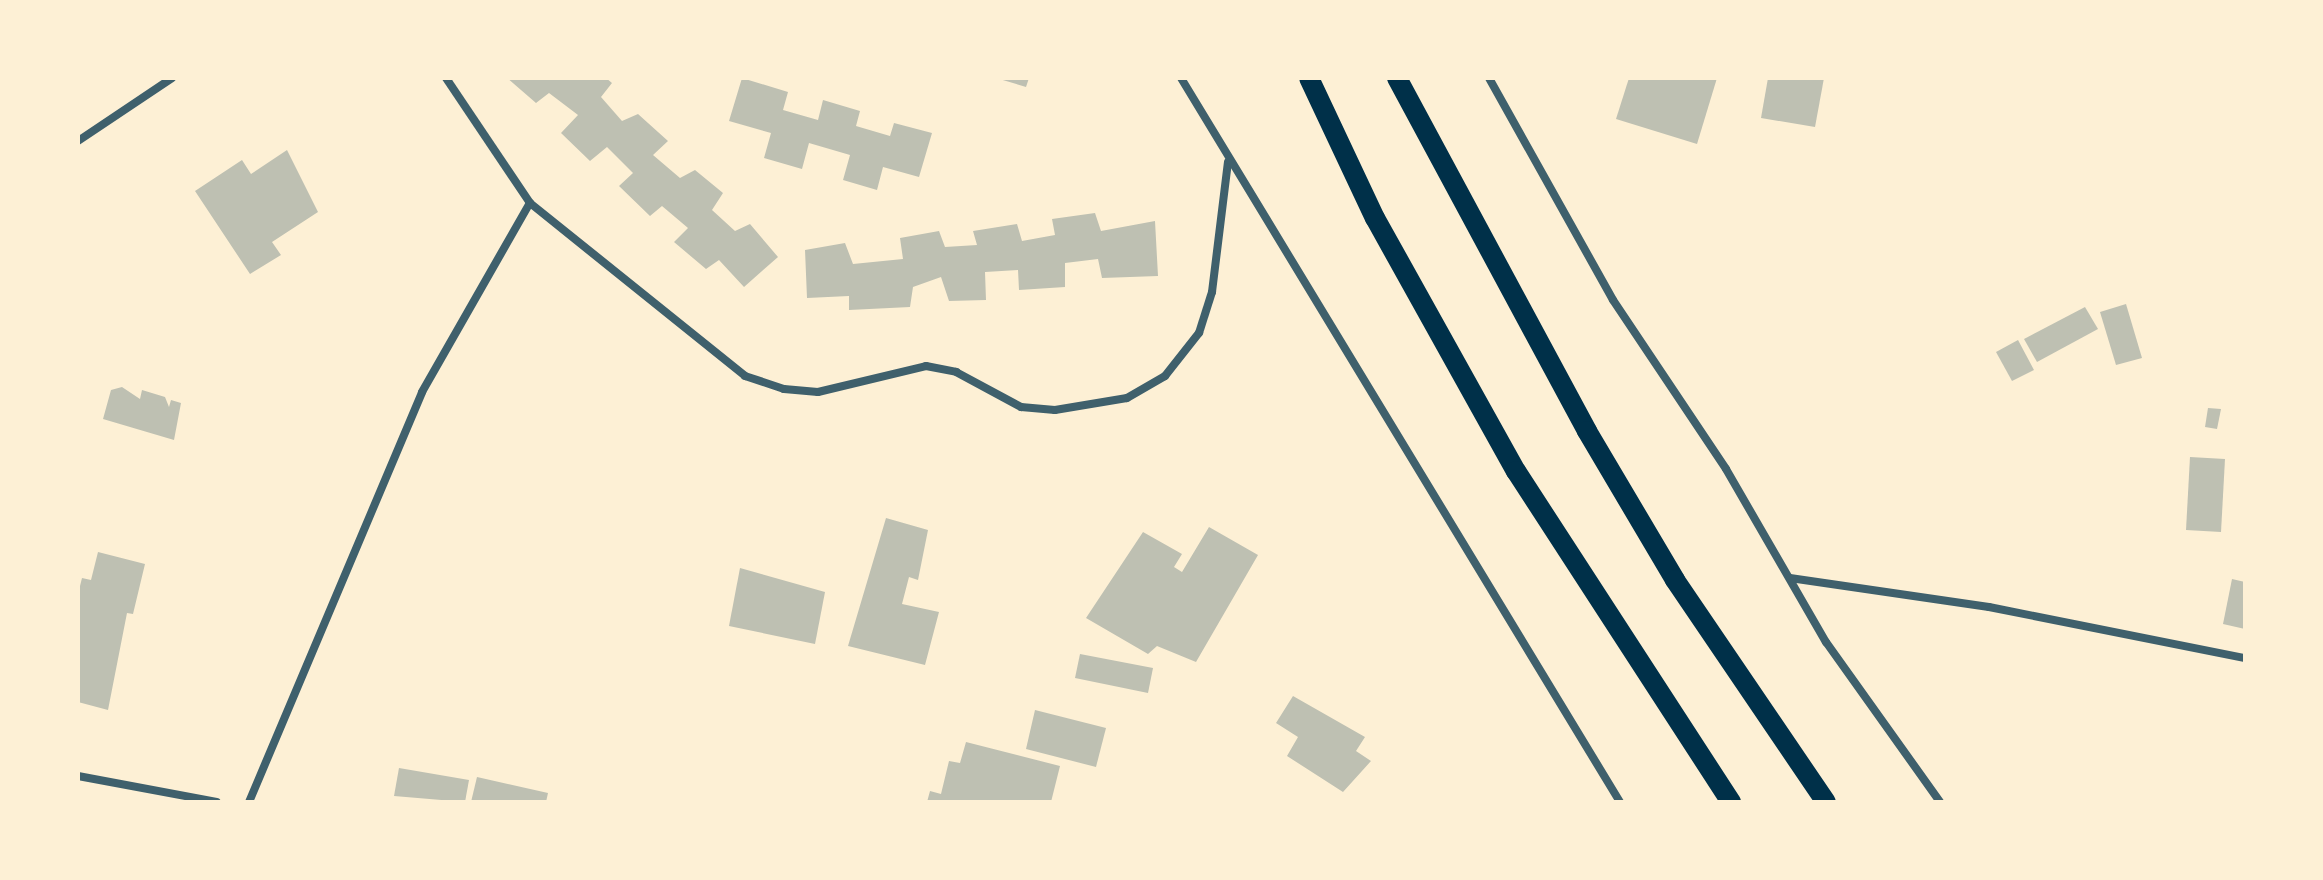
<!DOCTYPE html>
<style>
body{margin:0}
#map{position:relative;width:2323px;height:880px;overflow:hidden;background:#fdf0d5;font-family:Karla,sans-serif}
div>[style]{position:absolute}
.building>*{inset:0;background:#bec0b2}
.minor>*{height:8px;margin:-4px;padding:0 4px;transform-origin:4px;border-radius:4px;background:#3f606c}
.primary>*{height:20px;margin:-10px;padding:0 10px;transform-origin:10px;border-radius:10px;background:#003049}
span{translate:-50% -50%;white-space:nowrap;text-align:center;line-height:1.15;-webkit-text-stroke:6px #fdf0d5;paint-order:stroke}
.frame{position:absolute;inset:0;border:80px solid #fdf0d5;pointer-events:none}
</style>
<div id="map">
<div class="building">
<div style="clip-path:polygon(507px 78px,606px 78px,612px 83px,601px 97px,622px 121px,638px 114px,668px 141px,653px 155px,680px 178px,695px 170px,723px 193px,712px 210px,735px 231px,750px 224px,778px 257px,744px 287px,719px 260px,706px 269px,674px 242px,688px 228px,662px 206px,650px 216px,619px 186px,633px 173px,607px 147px,590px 161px,561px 133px,578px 115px,549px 93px,536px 103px)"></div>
<div style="clip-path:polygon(742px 78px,788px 92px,783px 110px,818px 120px,823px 100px,860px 111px,856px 126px,890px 136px,894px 123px,932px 133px,919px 177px,883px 167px,877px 190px,843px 180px,850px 155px,809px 143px,802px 169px,764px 158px,771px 133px,729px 121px)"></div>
<div style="clip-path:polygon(996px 78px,1029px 78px,1026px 87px)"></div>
<div style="clip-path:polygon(1629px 78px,1717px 78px,1697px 144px,1616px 119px)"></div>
<div style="clip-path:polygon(1768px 78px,1824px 78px,1815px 127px,1761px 118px)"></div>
<div style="clip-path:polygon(287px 150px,318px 212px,272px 242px,281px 255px,250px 274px,195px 191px,242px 160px,251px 174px)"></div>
<div style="clip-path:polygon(1095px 213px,1101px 231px,1155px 221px,1158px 276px,1102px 278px,1098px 259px,1065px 263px,1065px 287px,1019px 290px,1018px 270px,985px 272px,986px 300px,949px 301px,941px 277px,913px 287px,910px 307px,849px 310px,849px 296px,807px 298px,805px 250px,845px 243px,853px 264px,903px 259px,900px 238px,939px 231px,945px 247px,977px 245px,973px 231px,1017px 224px,1022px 241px,1055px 235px,1052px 219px)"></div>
<div style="clip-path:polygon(2126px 304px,2142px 358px,2116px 365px,2100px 312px)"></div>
<div style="clip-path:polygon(2085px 307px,2098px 329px,2037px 362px,2024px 339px)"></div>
<div style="clip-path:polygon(2018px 340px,2034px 370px,2012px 381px,1996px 352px)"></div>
<div style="clip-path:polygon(122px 387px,140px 399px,142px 390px,165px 397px,169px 407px,171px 400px,181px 403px,174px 440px,103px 419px,111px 390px)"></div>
<div style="clip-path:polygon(2208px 408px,2221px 409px,2217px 429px,2205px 427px)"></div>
<div style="clip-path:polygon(2190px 457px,2225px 459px,2221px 532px,2186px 530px)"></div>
<div style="clip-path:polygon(886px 518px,928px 530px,918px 580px,909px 577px,902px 604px,939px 612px,925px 665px,848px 646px)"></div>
<div style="clip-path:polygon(1209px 527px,1258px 555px,1196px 662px,1157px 646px,1148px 654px,1086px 618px,1143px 532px,1182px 554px,1174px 567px,1182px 572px)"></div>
<div style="clip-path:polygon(98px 552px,145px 564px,133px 614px,127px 613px,108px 710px,78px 702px,78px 594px,82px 578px,91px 580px)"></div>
<div style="clip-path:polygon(740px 568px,825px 592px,815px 644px,729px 626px)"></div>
<div style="clip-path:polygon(2232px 579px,2245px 582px,2245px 629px,2223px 624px)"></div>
<div style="clip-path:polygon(1080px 654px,1153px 668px,1148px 693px,1075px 678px)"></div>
<div style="clip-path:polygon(1293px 696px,1365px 737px,1356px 751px,1371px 761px,1343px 792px,1287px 756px,1298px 737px,1276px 723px)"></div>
<div style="clip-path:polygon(1035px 710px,1106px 728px,1096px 767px,1026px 749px)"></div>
<div style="clip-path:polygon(966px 742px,1060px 766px,1051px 802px,927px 802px,930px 791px,941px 794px,949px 761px,960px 763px)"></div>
<div style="clip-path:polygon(399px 768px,469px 780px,465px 802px,394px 796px)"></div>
<div style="clip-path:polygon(477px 777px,548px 793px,546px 802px,471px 802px)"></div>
</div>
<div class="minor">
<div style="left:446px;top:78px;width:151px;rotate:56.1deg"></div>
<div style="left:530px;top:203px;width:276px;rotate:38.8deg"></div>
<div style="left:745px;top:376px;width:41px;rotate:18.4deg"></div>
<div style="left:784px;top:389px;width:34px;rotate:5deg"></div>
<div style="left:818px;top:392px;width:111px;rotate:-13.5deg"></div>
<div style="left:926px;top:366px;width:31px;rotate:11deg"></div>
<div style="left:956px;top:372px;width:74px;rotate:28.3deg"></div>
<div style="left:1021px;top:407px;width:34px;rotate:5deg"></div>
<div style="left:1055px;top:410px;width:73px;rotate:-9.5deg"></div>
<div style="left:1127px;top:398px;width:44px;rotate:-30.1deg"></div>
<div style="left:1165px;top:376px;width:55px;rotate:-51.7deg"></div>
<div style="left:1199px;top:333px;width:43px;rotate:-72.4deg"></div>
<div style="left:1212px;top:292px;width:131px;rotate:-83deg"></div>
<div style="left:1181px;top:78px;width:847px;rotate:58.77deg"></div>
<div style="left:1489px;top:78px;width:254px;rotate:60.8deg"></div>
<div style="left:1613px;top:300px;width:203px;rotate:56.2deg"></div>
<div style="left:1726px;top:469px;width:200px;rotate:60deg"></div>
<div style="left:1826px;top:642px;width:196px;rotate:54.5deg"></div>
<div style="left:78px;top:141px;width:113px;rotate:-33.8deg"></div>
<div style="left:1790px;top:578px;width:201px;rotate:8.3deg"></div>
<div style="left:1989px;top:607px;width:261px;rotate:11.3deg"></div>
<div style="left:78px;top:776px;width:141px;rotate:10.6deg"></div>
<div style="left:249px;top:802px;width:445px;rotate:-67.1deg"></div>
<div style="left:422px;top:392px;width:218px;rotate:-60.3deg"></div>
</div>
<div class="primary">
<div style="left:1309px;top:78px;width:155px;rotate:64.8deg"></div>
<div style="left:1375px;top:218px;width:290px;rotate:60.9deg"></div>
<div style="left:1516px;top:471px;width:395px;rotate:57deg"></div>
<div style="left:1397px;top:78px;width:401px;rotate:61.7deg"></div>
<div style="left:1587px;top:431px;width:173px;rotate:59.4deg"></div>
<div style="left:1675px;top:580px;width:268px;rotate:55.8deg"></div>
</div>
<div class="frame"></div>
</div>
